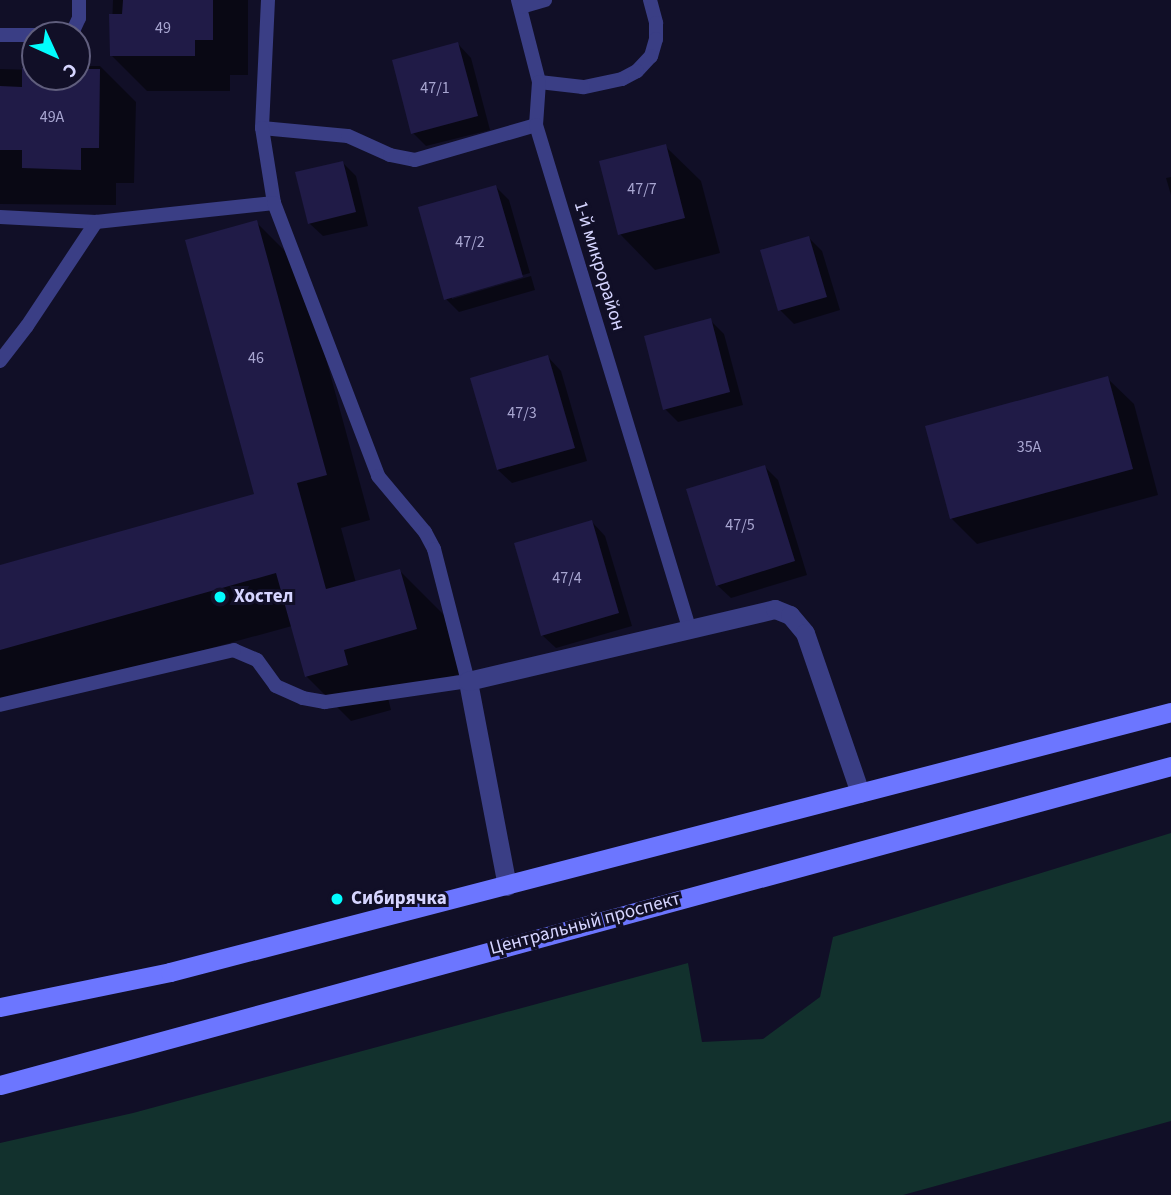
<!DOCTYPE html>
<meta charset="utf-8">
<style>
body{margin:0}
#map{position:relative;width:1171px;height:1195px;overflow:hidden;background:#110f27;font-family:"Source Sans 3",sans-serif}
div>[style]{position:absolute}
.green>*{inset:0;background:#12312d}
.shadow>*{inset:0;background:#0007}
.building>*{inset:0;background:#201b47}
.service>*{height:14px;margin:-7px;padding:0 7px;transform-origin:7px;border-radius:7px;background:#3a3e85}
.minor>*{height:19px;margin:-9.5px;padding:0 9.5px;transform-origin:9.5px;border-radius:9.5px;background:#3a3e85}
.secondary>*{height:19px;margin:-9.5px;padding:0 9.5px;transform-origin:9.5px;border-radius:9.5px;background:#6c76ff}
.dots>*{width:19px;height:19px;translate:-50% -50%;box-sizing:border-box;border:4px solid #110f27;border-radius:50%}
span{translate:-50% -50%;white-space:nowrap;text-align:center;line-height:1.15;-webkit-text-stroke:6px #110f27;paint-order:stroke}
.number-label{font-size:16px;color:#a8a6d1}
.number-label span{-webkit-text-stroke-width:0}
.street-label{font-size:19px;color:#d6d5ff}
.poi-label{font-size:19px;color:#d6d5ff;font-weight:700}
.left{translate:0 -50%;text-align:left}
.north{position:absolute;left:21px;top:21px;width:70px;height:70px;box-sizing:border-box;background:#110f27;border:2px solid #605e7d;border-radius:50%;rotate:135deg;font-size:19px;font-weight:700;line-height:28px;text-align:center;color:#d6d5ff}
.north::after{content:'';display:block;margin:auto;width:24px;height:32px;background:#02fcfe;clip-path:polygon(50% 0,100% 100%,50% 72%,0 100%)}
</style>
<div id="map">
<div class="green">
<div style="clip-path:polygon(1171px 833px,1171px 1121px,903px 1195px,0 1195px,0 1143px,133px 1113px,688px 963px,702px 1042px,763px 1039px,820px 997px,833px 937px)"></div>
</div>
<div class="shadow">
<div style="clip-path:polygon(113px 0,248px 0,248px 75px,230px 75px,230px 91px,147px 91px,111px 55px)"></div>
<div style="clip-path:polygon(458px 44px,471px 58px,490px 130px,426px 146px,413px 133px)"></div>
<div style="clip-path:polygon(77px 66px,100px 66px,136px 102px,134px 183px,116px 183px,116px 205px,0 204px,0 69px,35px 70px,35px 77px,77px 77px)"></div>
<div style="clip-path:polygon(665px 146px,701px 181px,720px 253px,655px 270px,620px 234px)"></div>
<div style="clip-path:polygon(343px 163px,356px 176px,368px 226px,323px 236px,309px 223px)"></div>
<div style="clip-path:polygon(1171px 177px,1171px 195px,1166px 178px)"></div>
<div style="clip-path:polygon(496px 187px,509px 200px,530px 273px,452px 295px,452px 299px,531px 276px,535px 290px,459px 312px,446px 299px)"></div>
<div style="clip-path:polygon(256px 222px,301px 267px,370px 520px,341px 528px,356px 583px,400px 571px,444px 615px,460px 674px,387px 694px,391px 710px,351px 721px,306px 676px,292px 626px,0 706px,0 566px,256px 495px)"></div>
<div style="clip-path:polygon(809px 238px,822px 251px,840px 310px,794px 324px,780px 310px)"></div>
<div style="clip-path:polygon(710px 320px,724px 334px,743px 405px,678px 422px,665px 409px)"></div>
<div style="clip-path:polygon(548px 357px,561px 371px,587px 461px,512px 483px,498px 470px)"></div>
<div style="clip-path:polygon(1107px 378px,1134px 404px,1158px 495px,977px 544px,951px 518px)"></div>
<div style="clip-path:polygon(765px 467px,778px 480px,807px 575px,731px 598px,717px 585px)"></div>
<div style="clip-path:polygon(592px 522px,605px 536px,632px 626px,556px 648px,542px 635px)"></div>
</div>
<div class="building">
<div style="clip-path:polygon(123px 0,213px 0,213px 40px,195px 40px,195px 56px,110px 56px,109px 14px,122px 14px)"></div>
<div style="clip-path:polygon(458px 42px,478px 116px,411px 134px,392px 60px)"></div>
<div style="clip-path:polygon(22px 68px,35px 68px,35px 77px,77px 77px,77px 69px,100px 69px,99px 148px,81px 148px,81px 170px,22px 168px,22px 150px,0 150px,0 86px,22px 87px)"></div>
<div style="clip-path:polygon(666px 144px,685px 218px,618px 235px,599px 161px)"></div>
<div style="clip-path:polygon(343px 161px,356px 212px,308px 224px,295px 172px)"></div>
<div style="clip-path:polygon(496px 185px,523px 277px,444px 300px,418px 207px)"></div>
<div style="clip-path:polygon(257px 220px,327px 475px,297px 483px,326px 589px,400px 569px,417px 629px,344px 650px,348px 665px,305px 677px,276px 573px,0 650px,0 565px,254px 494px,185px 240px)"></div>
<div style="clip-path:polygon(809px 236px,827px 297px,778px 311px,760px 250px)"></div>
<div style="clip-path:polygon(711px 318px,730px 392px,663px 410px,644px 336px)"></div>
<div style="clip-path:polygon(548px 355px,575px 448px,497px 470px,470px 378px)"></div>
<div style="clip-path:polygon(1108px 376px,1133px 469px,950px 519px,925px 426px)"></div>
<div style="clip-path:polygon(765px 465px,795px 561px,716px 586px,686px 489px)"></div>
<div style="clip-path:polygon(592px 520px,619px 613px,541px 636px,514px 543px)"></div>
</div>
<div class="service">
<div style="left:268px;top:0;width:128px;rotate:92.7deg"></div>
<div style="left:262px;top:128px;width:86px;rotate:5.3deg"></div>
<div style="left:348px;top:136px;width:46px;rotate:24.3deg"></div>
<div style="left:390px;top:155px;width:25px;rotate:11deg"></div>
<div style="left:415px;top:160px;width:126px;rotate:-16.1deg"></div>
<div style="left:518px;top:0;width:85px;rotate:75.6deg"></div>
<div style="left:650px;top:0;width:24px;rotate:75deg"></div>
<div style="left:656px;top:23px;width:16px;rotate:90deg"></div>
<div style="left:656px;top:39px;width:18px;rotate:106deg"></div>
<div style="left:651px;top:56px;width:21px;rotate:133deg"></div>
<div style="left:637px;top:71px;width:17px;rotate:152deg"></div>
<div style="left:622px;top:79px;width:40px;rotate:168deg"></div>
<div style="left:583px;top:87px;width:44px;rotate:-173.5deg"></div>
<div style="left:539px;top:82px;width:43px;rotate:94deg"></div>
<div style="left:536px;top:125px;width:529px;rotate:73.07deg"></div>
<div style="left:521px;top:7px;width:25px;rotate:-16deg"></div>
<div style="left:0;top:35px;width:35px"></div>
<div style="left:64px;top:35px;width:10px;rotate:-24deg"></div>
<div style="left:73px;top:31px;width:14px;rotate:-65deg"></div>
<div style="left:79px;top:18px;width:18px;rotate:-90deg"></div>
<div style="left:262px;top:128px;width:76px;rotate:80.9deg"></div>
<div style="left:0;top:217px;width:96px;rotate:3deg"></div>
<div style="left:96px;top:222px;width:179px;rotate:-6.1deg"></div>
<div style="left:274px;top:203px;width:292px;rotate:69.1deg"></div>
<div style="left:378px;top:476px;width:73px;rotate:50deg"></div>
<div style="left:425px;top:532px;width:19px;rotate:62deg"></div>
<div style="left:434px;top:549px;width:136px;rotate:75.6deg"></div>
<div style="left:468px;top:681px;width:145px;rotate:171.6deg"></div>
<div style="left:325px;top:702px;width:22px;rotate:-170deg"></div>
<div style="left:303px;top:698px;width:30px;rotate:-156deg"></div>
<div style="left:276px;top:686px;width:32px;rotate:-126deg"></div>
<div style="left:257px;top:660px;width:25px;rotate:-157deg"></div>
<div style="left:234px;top:650px;width:240px;rotate:166.8deg"></div>
<div style="left:0;top:361px;width:44px;rotate:-52.4deg"></div>
<div style="left:27px;top:326px;width:125px;rotate:-56.4deg"></div>
</div>
<div class="minor">
<div style="left:507px;top:886px;width:209px;rotate:-100.8deg"></div>
<div style="left:468px;top:681px;width:315px;rotate:-13.2deg"></div>
<div style="left:775px;top:609px;width:16px;rotate:22deg"></div>
<div style="left:790px;top:615px;width:23px;rotate:50deg"></div>
<div style="left:805px;top:633px;width:169px;rotate:71deg"></div>
</div>
<div class="secondary">
<div style="left:0;top:1007px;width:174px;rotate:-11.6deg"></div>
<div style="left:170px;top:972px;width:1034px;rotate:-14.56deg"></div>
<div style="left:0;top:1085px;width:1214px;rotate:-15.24deg"></div>
</div>
<div class="dots">
<div style="left:220px;top:597px;background:#02fcfe"></div>
<div style="left:337px;top:899px;background:#02fcfe"></div>
</div>
<div class="number-label">
<span style="left:163px;top:28px">49</span>
<span style="left:435px;top:88px">47/1</span>
<span style="left:52px;top:117px">49А</span>
<span style="left:642px;top:189px">47/7</span>
<span style="left:470px;top:242px">47/2</span>
<span style="left:256px;top:358px">46</span>
<span style="left:522px;top:413px">47/3</span>
<span style="left:1029px;top:447px">35А</span>
<span style="left:740px;top:525px">47/5</span>
<span style="left:567px;top:578px">47/4</span>
</div>
<div class="street-label">
<span style="left:599px;top:266px;rotate:73deg">1-й микрорайон</span>
<span style="left:585px;top:924px;rotate:-15deg">Центральный проспект</span>
</div>
<div class="poi-label">
<span class="left" style="left:234px;top:597px">Хостел</span>
<span class="left" style="left:351px;top:899px">Сибирячка</span>
</div>
<div class="north">С</div>
</div>
